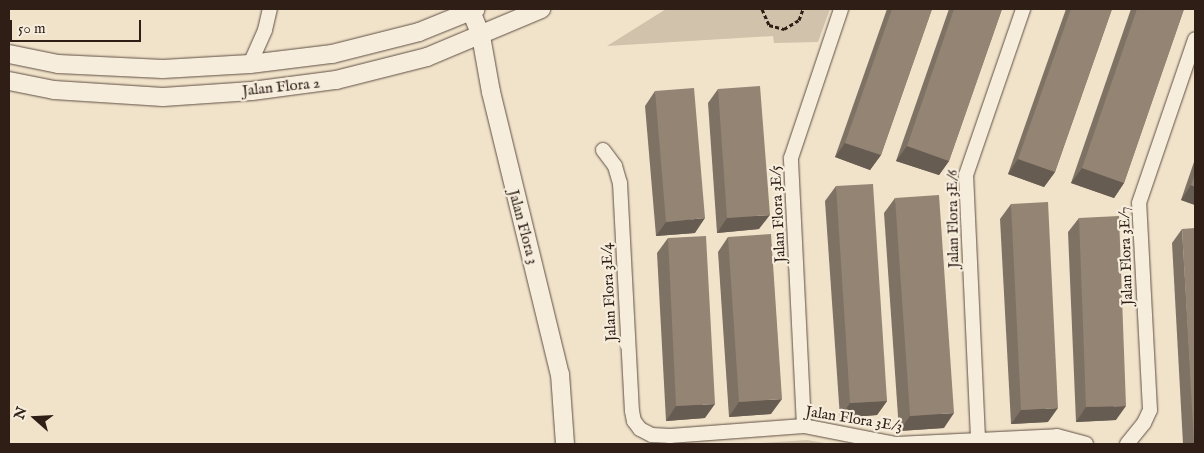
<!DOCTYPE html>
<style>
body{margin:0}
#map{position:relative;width:1204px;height:453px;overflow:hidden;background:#f1e3ca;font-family:"IM FELL English",serif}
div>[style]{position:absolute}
.green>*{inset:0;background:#d0c2ab}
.path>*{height:3px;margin-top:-1.5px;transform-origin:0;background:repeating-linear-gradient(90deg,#2e1e16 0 4px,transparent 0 6.5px)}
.roads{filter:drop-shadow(0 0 1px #5f4f43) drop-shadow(0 0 1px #5f4f43)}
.minor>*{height:14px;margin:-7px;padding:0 7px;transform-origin:7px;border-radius:7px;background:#f6eddd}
.tertiary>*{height:18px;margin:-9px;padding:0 9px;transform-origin:9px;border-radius:9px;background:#f6eddd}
.wall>*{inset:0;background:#7e7264}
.shaded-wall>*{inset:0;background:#675c51}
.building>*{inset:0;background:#938474}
span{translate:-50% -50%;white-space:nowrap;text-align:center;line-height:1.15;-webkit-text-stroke:4.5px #f6eddd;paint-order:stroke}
.street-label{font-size:15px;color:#2e1e16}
.frame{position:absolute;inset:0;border:10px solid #2e1e16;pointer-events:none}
.north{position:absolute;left:10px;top:393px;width:50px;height:50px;-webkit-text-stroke:4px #f6eddd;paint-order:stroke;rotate:289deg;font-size:14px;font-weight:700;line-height:20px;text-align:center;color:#2e1e16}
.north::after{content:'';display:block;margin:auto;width:18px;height:22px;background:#2e1e16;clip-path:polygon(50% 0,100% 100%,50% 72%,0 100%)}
.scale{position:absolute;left:10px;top:20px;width:131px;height:22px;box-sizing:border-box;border:2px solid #2e1e16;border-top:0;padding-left:6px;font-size:15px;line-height:18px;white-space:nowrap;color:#2e1e16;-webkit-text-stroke:4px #f6eddd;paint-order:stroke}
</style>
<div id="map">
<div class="green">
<div style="clip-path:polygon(666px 9px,830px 9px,818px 42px,774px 43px,773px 36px,607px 46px)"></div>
<div style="clip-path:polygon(807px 440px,830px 444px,746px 444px)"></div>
</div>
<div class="path">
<div style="left:762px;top:9px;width:17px;rotate:66deg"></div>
<div style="left:769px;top:25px;width:16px;rotate:15deg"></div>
<div style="left:784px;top:29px;width:17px;rotate:-31deg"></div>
<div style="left:799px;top:20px;width:12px;rotate:-70deg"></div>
</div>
<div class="roads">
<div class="minor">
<div style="left:250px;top:64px;width:37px;rotate:-66deg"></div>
<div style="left:265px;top:30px;width:22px;rotate:-77deg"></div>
<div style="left:603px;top:150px;width:20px;rotate:53deg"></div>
<div style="left:615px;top:166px;width:18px;rotate:74deg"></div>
<div style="left:620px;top:183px;width:228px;rotate:87deg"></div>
<div style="left:632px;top:411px;width:10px;rotate:79deg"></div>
<div style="left:634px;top:421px;width:10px;rotate:53deg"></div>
<div style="left:640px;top:429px;width:13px;rotate:27deg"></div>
<div style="left:652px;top:435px;width:18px;rotate:3deg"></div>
<div style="left:670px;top:436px;width:134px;rotate:-4.3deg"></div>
<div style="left:804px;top:426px;width:94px;rotate:11.1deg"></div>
<div style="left:896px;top:444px;width:161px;rotate:-2.8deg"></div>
<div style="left:1057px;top:436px;width:30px;rotate:15deg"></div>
<div style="left:804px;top:426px;width:268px;rotate:-92.8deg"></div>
<div style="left:791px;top:158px;width:157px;rotate:-71.4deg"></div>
<div style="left:978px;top:438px;width:263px;rotate:-92.6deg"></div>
<div style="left:966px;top:175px;width:176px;rotate:-71deg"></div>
<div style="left:1127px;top:444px;width:27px;rotate:-51deg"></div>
<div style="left:1144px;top:423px;width:14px;rotate:-65deg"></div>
<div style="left:1150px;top:410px;width:207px;rotate:-93deg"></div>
<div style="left:1139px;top:203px;width:173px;rotate:-71.1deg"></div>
</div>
<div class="tertiary">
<div style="left:471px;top:11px;width:27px;rotate:68deg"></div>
<div style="left:481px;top:36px;width:57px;rotate:79.9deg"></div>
<div style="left:491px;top:92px;width:290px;rotate:76.3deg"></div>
<div style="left:560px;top:374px;width:70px;rotate:85.9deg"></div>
<div style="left:9px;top:54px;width:50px;rotate:11.5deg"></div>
<div style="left:58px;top:64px;width:105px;rotate:2.7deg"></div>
<div style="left:163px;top:69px;width:87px;rotate:-3.3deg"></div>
<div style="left:250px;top:64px;width:83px;rotate:-7deg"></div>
<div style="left:332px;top:54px;width:90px;rotate:-14.2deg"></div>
<div style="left:419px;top:32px;width:61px;rotate:-22deg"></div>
<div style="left:9px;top:81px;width:46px;rotate:11.3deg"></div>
<div style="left:54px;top:90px;width:109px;rotate:3.7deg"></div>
<div style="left:163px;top:97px;width:89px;rotate:-3.9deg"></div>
<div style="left:252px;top:91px;width:85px;rotate:-7.5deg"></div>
<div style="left:336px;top:80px;width:94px;rotate:-14.2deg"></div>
<div style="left:427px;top:57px;width:124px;rotate:-22.8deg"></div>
</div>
</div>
<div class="wall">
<div style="clip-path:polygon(887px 9px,932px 9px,881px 155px,870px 170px,835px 157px)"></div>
<div style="clip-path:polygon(949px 9px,1002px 9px,949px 161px,939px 175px,896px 161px)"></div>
<div style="clip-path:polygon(1066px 9px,1112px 9px,1055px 172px,1044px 187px,1008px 174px)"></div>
<div style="clip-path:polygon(1131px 9px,1184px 9px,1124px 183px,1114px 198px,1071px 183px)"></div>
<div style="clip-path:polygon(718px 89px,759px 229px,717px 233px,708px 103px)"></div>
<div style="clip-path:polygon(655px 91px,695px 233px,656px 236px,645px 106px)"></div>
<div style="clip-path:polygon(1195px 159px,1195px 205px,1181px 200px)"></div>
<div style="clip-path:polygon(836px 186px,887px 401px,877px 415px,840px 418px,825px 201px)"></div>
<div style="clip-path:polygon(895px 198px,944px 428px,899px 431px,884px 213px)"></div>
<div style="clip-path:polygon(1011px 204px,1048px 422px,1011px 424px,1000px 219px)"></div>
<div style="clip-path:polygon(1079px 218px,1116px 420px,1076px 422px,1068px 232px)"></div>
<div style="clip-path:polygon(1182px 229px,1195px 444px,1183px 444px,1172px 243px)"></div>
<div style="clip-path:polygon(728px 237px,771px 414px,729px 417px,718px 252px)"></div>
<div style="clip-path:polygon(668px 238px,705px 418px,666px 421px,657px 253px)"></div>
</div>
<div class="shaded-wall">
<div style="clip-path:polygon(845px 143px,881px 155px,870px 170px,835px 157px)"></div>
<div style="clip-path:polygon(907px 146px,949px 161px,939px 175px,896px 161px)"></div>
<div style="clip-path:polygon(1018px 159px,1055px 172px,1044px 187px,1008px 174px)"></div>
<div style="clip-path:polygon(1082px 168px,1124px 183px,1114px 198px,1071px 183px)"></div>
<div style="clip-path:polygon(1191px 185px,1195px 187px,1195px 205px,1181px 200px)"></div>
<div style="clip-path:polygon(770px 215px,759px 229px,717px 233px,727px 218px)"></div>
<div style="clip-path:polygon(705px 218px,695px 233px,656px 236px,666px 222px)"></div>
<div style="clip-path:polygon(782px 399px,771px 414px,729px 417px,739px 402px)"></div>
<div style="clip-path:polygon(887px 401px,877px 415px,840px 418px,850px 403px)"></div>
<div style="clip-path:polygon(715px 404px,705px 418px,666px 421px,676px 406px)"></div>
<div style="clip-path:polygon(1126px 406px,1116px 420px,1076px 422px,1086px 407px)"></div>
<div style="clip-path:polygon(1058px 408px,1048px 422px,1011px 424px,1021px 410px)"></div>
<div style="clip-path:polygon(954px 413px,944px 428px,899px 431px,910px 416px)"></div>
</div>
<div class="building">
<div style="clip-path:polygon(892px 9px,932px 9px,881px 155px,845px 143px)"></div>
<div style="clip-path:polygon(954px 9px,1002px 9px,949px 161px,907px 146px)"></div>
<div style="clip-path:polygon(1071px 9px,1112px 9px,1055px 172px,1018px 159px)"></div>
<div style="clip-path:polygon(1137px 9px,1184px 9px,1124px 183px,1082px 168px)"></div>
<div style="clip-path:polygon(760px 86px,770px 215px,727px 218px,718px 89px)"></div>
<div style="clip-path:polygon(694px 88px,705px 218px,666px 222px,655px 91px)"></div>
<div style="clip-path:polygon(1195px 174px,1195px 187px,1191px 185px)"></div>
<div style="clip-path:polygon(873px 184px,887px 401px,850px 403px,836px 186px)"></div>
<div style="clip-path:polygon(939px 195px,954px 413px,910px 416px,895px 198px)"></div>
<div style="clip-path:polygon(1048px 202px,1058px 408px,1021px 410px,1011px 204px)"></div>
<div style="clip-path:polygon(1119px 216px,1126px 406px,1086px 407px,1079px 218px)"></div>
<div style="clip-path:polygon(1195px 228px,1195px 444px,1194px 444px,1182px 229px)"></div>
<div style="clip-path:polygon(771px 234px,782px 399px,739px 402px,728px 237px)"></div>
<div style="clip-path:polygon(706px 236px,715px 404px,676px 406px,668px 238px)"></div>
</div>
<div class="street-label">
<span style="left:281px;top:87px;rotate:-6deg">Jalan Flora 2</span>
<span style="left:778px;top:214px;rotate:-93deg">Jalan Flora 3E/5</span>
<span style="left:953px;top:219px;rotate:-91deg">Jalan Flora 3E/6</span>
<span style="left:523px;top:227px;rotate:75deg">Jalan Flora 3</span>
<span style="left:1126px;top:256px;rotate:-92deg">Jalan Flora 3E/7</span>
<span style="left:609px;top:292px;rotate:-93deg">Jalan Flora 3E/4</span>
<span style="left:854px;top:419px;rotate:9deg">Jalan Flora 3E/3</span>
</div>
<div class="frame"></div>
<div class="north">N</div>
<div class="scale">50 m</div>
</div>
